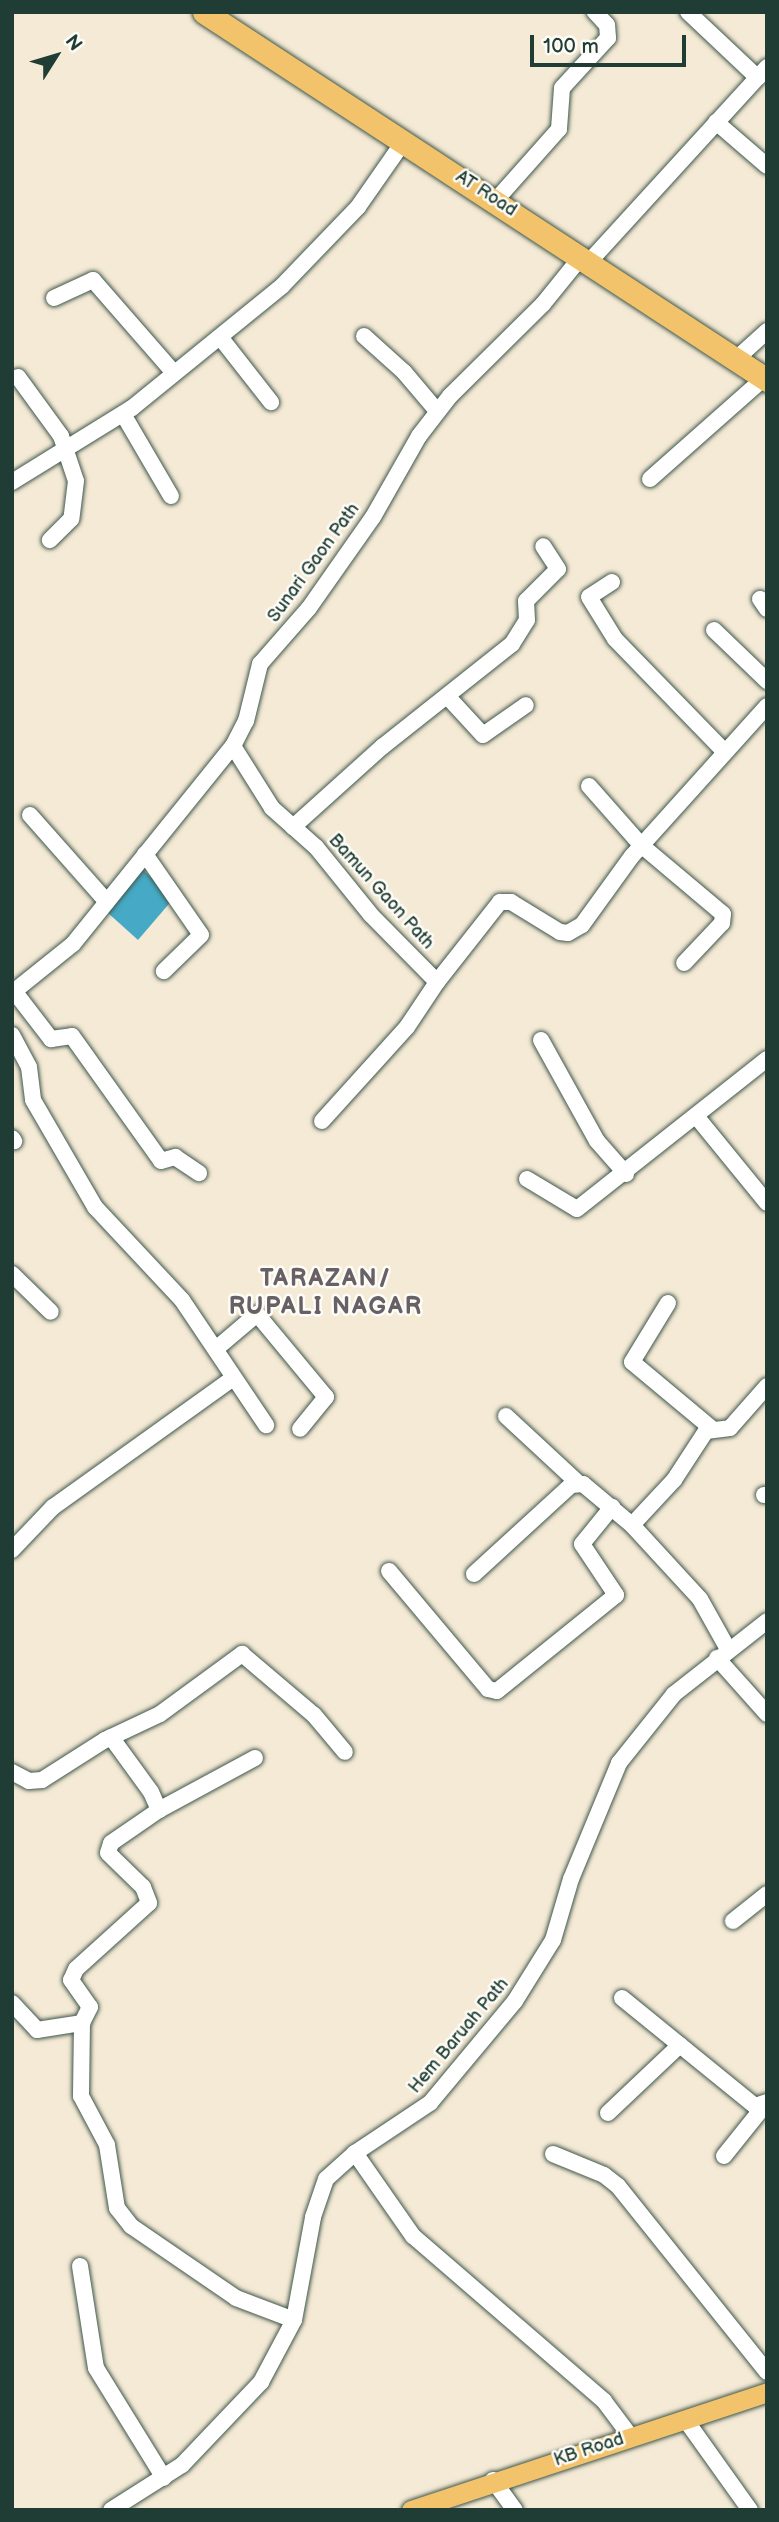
<!DOCTYPE html>
<style>
body{margin:0}
#map{position:relative;width:779px;height:2522px;overflow:hidden;background:#f5ead5;font-family:"Balsamiq Sans",sans-serif}
div>[style]{position:absolute}
.water>*{inset:0;background:#46aac6}
.roads{filter:drop-shadow(0 0 2px #3f574c) drop-shadow(0 0 2px #3f574c)}
.minor>*{height:16px;margin:-8px;padding:0 8px;transform-origin:8px;border-radius:8px;background:#fff}
.major>*{height:19px;margin:-9.5px;padding:0 9.5px;transform-origin:9.5px;border-radius:9.5px;background:#f2c36a}
.highway>*{height:23px;margin:-11.5px;padding:0 11.5px;transform-origin:11.5px;border-radius:11.5px;background:#f2c36a}
span{translate:-50% -50%;white-space:nowrap;text-align:center;line-height:1.15;-webkit-text-stroke:5px #fdfcf7;paint-order:stroke}
.street-label{font-size:18px;color:#1f3d34}
.district-label{font-size:24px;color:#676166;font-weight:700;letter-spacing:2px}
.frame{position:absolute;inset:0;border:14px solid #1f3d34;pointer-events:none}
.north{position:absolute;left:21px;top:21px;width:70px;height:70px;-webkit-text-stroke:5px #fdfcf7;paint-order:stroke;rotate:53deg;font-size:19px;font-weight:700;line-height:28px;text-align:center;color:#1f3d34}
.north::after{content:'';display:block;margin:auto;width:24px;height:32px;background:#1f3d34;clip-path:polygon(50% 0,100% 100%,50% 72%,0 100%)}
.scale{position:absolute;left:530px;top:35px;width:156px;height:32px;box-sizing:border-box;border:4px solid #1f3d34;border-top:0;padding-left:9px;font-size:21px;line-height:24px;white-space:nowrap;color:#1f3d34;-webkit-text-stroke:5px #fdfcf7;paint-order:stroke}
</style>
<div id="map">
<div class="water">
<div style="clip-path:polygon(143px 870px,174px 898px,138px 940px,108px 913px)"></div>
</div>
<div class="roads">
<div class="minor">
<div style="left:688px;top:12px;width:96px;rotate:43.3deg"></div>
<div style="left:716px;top:122px;width:67px;rotate:40.8deg"></div>
<div style="left:496px;top:200px;width:95px;rotate:-48.4deg"></div>
<div style="left:559px;top:129px;width:41px;rotate:-85.8deg"></div>
<div style="left:562px;top:88px;width:68px;rotate:-47.4deg"></div>
<div style="left:608px;top:38px;width:13px;rotate:-94deg"></div>
<div style="left:607px;top:25px;width:18px;rotate:-133deg"></div>
<div style="left:589px;top:262px;width:264px;rotate:-47.6deg"></div>
<div style="left:54px;top:298px;width:43px;rotate:-24.8deg"></div>
<div style="left:93px;top:280px;width:123px;rotate:48.9deg"></div>
<div style="left:364px;top:336px;width:54px;rotate:42deg"></div>
<div style="left:404px;top:372px;width:51px;rotate:49.8deg"></div>
<div style="left:220px;top:337px;width:83px;rotate:51.9deg"></div>
<div style="left:735px;top:360px;width:43px;rotate:-42.2deg"></div>
<div style="left:18px;top:377px;width:73px;rotate:53.9deg"></div>
<div style="left:61px;top:436px;width:47px;rotate:71.6deg"></div>
<div style="left:76px;top:481px;width:38px;rotate:97deg"></div>
<div style="left:71px;top:519px;width:30px;rotate:135deg"></div>
<div style="left:123px;top:414px;width:95px;rotate:59.7deg"></div>
<div style="left:650px;top:479px;width:152px;rotate:-41.5deg"></div>
<div style="left:12px;top:482px;width:141px;rotate:-31.7deg"></div>
<div style="left:132px;top:408px;width:193px;rotate:-39.1deg"></div>
<div style="left:282px;top:286px;width:110px;rotate:-46.1deg"></div>
<div style="left:358px;top:207px;width:80px;rotate:-55.1deg"></div>
<div style="left:612px;top:582px;width:27px;rotate:147deg"></div>
<div style="left:589px;top:597px;width:49px;rotate:58.2deg"></div>
<div style="left:615px;top:639px;width:155px;rotate:45.8deg"></div>
<div style="left:760px;top:599px;width:12px;rotate:55deg"></div>
<div style="left:714px;top:630px;width:74px;rotate:43.9deg"></div>
<div style="left:447px;top:696px;width:53px;rotate:47.3deg"></div>
<div style="left:483px;top:735px;width:52px;rotate:-34.9deg"></div>
<div style="left:233px;top:746px;width:73px;rotate:57.8deg"></div>
<div style="left:272px;top:808px;width:59px;rotate:41.6deg"></div>
<div style="left:316px;top:847px;width:87px;rotate:51deg"></div>
<div style="left:371px;top:915px;width:94px;rotate:45.4deg"></div>
<div style="left:437px;top:982px;width:102px;rotate:-51.8deg"></div>
<div style="left:500px;top:902px;width:11px"></div>
<div style="left:511px;top:902px;width:57px;rotate:31.5deg"></div>
<div style="left:560px;top:932px;width:8px;rotate:7deg"></div>
<div style="left:568px;top:933px;width:16px;rotate:-30deg"></div>
<div style="left:582px;top:925px;width:85px;rotate:-54.1deg"></div>
<div style="left:632px;top:856px;width:202px;rotate:-48deg"></div>
<div style="left:589px;top:786px;width:79px;rotate:48.6deg"></div>
<div style="left:641px;top:845px;width:107px;rotate:40.1deg"></div>
<div style="left:723px;top:914px;width:9px;rotate:96deg"></div>
<div style="left:722px;top:923px;width:55px;rotate:133.5deg"></div>
<div style="left:30px;top:815px;width:116px;rotate:48.5deg"></div>
<div style="left:293px;top:827px;width:120px;rotate:-42deg"></div>
<div style="left:382px;top:747px;width:166px;rotate:-38.4deg"></div>
<div style="left:512px;top:644px;width:28px;rotate:-58deg"></div>
<div style="left:527px;top:620px;width:19px;rotate:-93deg"></div>
<div style="left:526px;top:601px;width:45px;rotate:-45deg"></div>
<div style="left:558px;top:569px;width:27px;rotate:-123deg"></div>
<div style="left:145px;top:854px;width:98px;rotate:55.3deg"></div>
<div style="left:201px;top:935px;width:52px;rotate:135.8deg"></div>
<div style="left:14px;top:991px;width:61px;rotate:52.4deg"></div>
<div style="left:51px;top:1039px;width:21px;rotate:-8deg"></div>
<div style="left:72px;top:1036px;width:153px;rotate:54.5deg"></div>
<div style="left:161px;top:1161px;width:15px;rotate:-16deg"></div>
<div style="left:175px;top:1157px;width:29px;rotate:34deg"></div>
<div style="left:12px;top:993px;width:78px;rotate:-38.8deg"></div>
<div style="left:73px;top:944px;width:255px;rotate:-51.1deg"></div>
<div style="left:233px;top:746px;width:28px;rotate:-63deg"></div>
<div style="left:246px;top:721px;width:59px;rotate:-76.2deg"></div>
<div style="left:260px;top:664px;width:74px;rotate:-48.8deg"></div>
<div style="left:309px;top:608px;width:111px;rotate:-54.9deg"></div>
<div style="left:373px;top:517px;width:93px;rotate:-60.4deg"></div>
<div style="left:419px;top:436px;width:51px;rotate:-52.2deg"></div>
<div style="left:450px;top:396px;width:131px;rotate:-44.7deg"></div>
<div style="left:543px;top:304px;width:60px;rotate:-51deg"></div>
<div style="left:12px;top:1035px;width:36px;rotate:62deg"></div>
<div style="left:29px;top:1067px;width:33px;rotate:83deg"></div>
<div style="left:33px;top:1100px;width:124px;rotate:59.9deg"></div>
<div style="left:95px;top:1207px;width:127px;rotate:46.9deg"></div>
<div style="left:182px;top:1300px;width:151px;rotate:56.1deg"></div>
<div style="left:541px;top:1040px;width:115px;rotate:61deg"></div>
<div style="left:597px;top:1141px;width:44px;rotate:48.7deg"></div>
<div style="left:696px;top:1116px;width:112px;rotate:50.8deg"></div>
<div style="left:322px;top:1121px;width:127px;rotate:-47.9deg"></div>
<div style="left:407px;top:1027px;width:54px;rotate:-56.3deg"></div>
<div style="left:12px;top:1138px;width:4px;rotate:56deg"></div>
<div style="left:527px;top:1179px;width:58px;rotate:31deg"></div>
<div style="left:577px;top:1209px;width:242px;rotate:-38.3deg"></div>
<div style="left:12px;top:1274px;width:54px;rotate:44.3deg"></div>
<div style="left:668px;top:1303px;width:69px;rotate:121.4deg"></div>
<div style="left:632px;top:1362px;width:102px;rotate:39.8deg"></div>
<div style="left:217px;top:1348px;width:52px;rotate:-40.4deg"></div>
<div style="left:257px;top:1314px;width:108px;rotate:50.3deg"></div>
<div style="left:326px;top:1397px;width:41px;rotate:129.1deg"></div>
<div style="left:506px;top:1416px;width:97px;rotate:42.9deg"></div>
<div style="left:764px;top:1495px;width:3px"></div>
<div style="left:632px;top:1525px;width:62px;rotate:-47deg"></div>
<div style="left:674px;top:1480px;width:59px;rotate:-56.9deg"></div>
<div style="left:706px;top:1431px;width:24px;rotate:-7deg"></div>
<div style="left:730px;top:1428px;width:56px;rotate:-48.6deg"></div>
<div style="left:12px;top:1550px;width:59px;rotate:-46.4deg"></div>
<div style="left:53px;top:1507px;width:221px;rotate:-35.6deg"></div>
<div style="left:389px;top:1571px;width:154px;rotate:50deg"></div>
<div style="left:488px;top:1689px;width:9px;rotate:13deg"></div>
<div style="left:497px;top:1691px;width:153px;rotate:-38.9deg"></div>
<div style="left:616px;top:1595px;width:61px;rotate:-123.7deg"></div>
<div style="left:582px;top:1544px;width:48px;rotate:-51deg"></div>
<div style="left:474px;top:1574px;width:132px;rotate:-42.5deg"></div>
<div style="left:571px;top:1485px;width:12px;rotate:-5deg"></div>
<div style="left:583px;top:1484px;width:64px;rotate:39.9deg"></div>
<div style="left:632px;top:1525px;width:100px;rotate:47.4deg"></div>
<div style="left:700px;top:1599px;width:57px;rotate:60.8deg"></div>
<div style="left:717px;top:1658px;width:75px;rotate:48.2deg"></div>
<div style="left:111px;top:1737px;width:68px;rotate:54deg"></div>
<div style="left:151px;top:1792px;width:20px;rotate:66deg"></div>
<div style="left:255px;top:1758px;width:109px;rotate:151.6deg"></div>
<div style="left:159px;top:1810px;width:58px;rotate:145.5deg"></div>
<div style="left:111px;top:1843px;width:10px;rotate:107deg"></div>
<div style="left:108px;top:1853px;width:49px;rotate:44.2deg"></div>
<div style="left:143px;top:1887px;width:17px;rotate:69deg"></div>
<div style="left:149px;top:1903px;width:98px;rotate:137.9deg"></div>
<div style="left:76px;top:1969px;width:12px;rotate:114deg"></div>
<div style="left:71px;top:1980px;width:33px;rotate:55deg"></div>
<div style="left:90px;top:2007px;width:18px;rotate:117deg"></div>
<div style="left:82px;top:2023px;width:73px;rotate:90.8deg"></div>
<div style="left:81px;top:2096px;width:55px;rotate:62deg"></div>
<div style="left:107px;top:2145px;width:64px;rotate:81deg"></div>
<div style="left:117px;top:2208px;width:23px;rotate:52deg"></div>
<div style="left:131px;top:2226px;width:127px;rotate:34.4deg"></div>
<div style="left:236px;top:2298px;width:62px;rotate:20.8deg"></div>
<div style="left:12px;top:1772px;width:19px;rotate:28deg"></div>
<div style="left:29px;top:1781px;width:13px;rotate:-4deg"></div>
<div style="left:42px;top:1780px;width:75px;rotate:-32.4deg"></div>
<div style="left:105px;top:1740px;width:61px;rotate:-25.3deg"></div>
<div style="left:160px;top:1714px;width:102px;rotate:-36.2deg"></div>
<div style="left:242px;top:1654px;width:94px;rotate:40.3deg"></div>
<div style="left:314px;top:1715px;width:48px;rotate:50deg"></div>
<div style="left:733px;top:1921px;width:43px;rotate:-38.5deg"></div>
<div style="left:622px;top:1998px;width:171px;rotate:39.1deg"></div>
<div style="left:755px;top:2106px;width:13px;rotate:-18deg"></div>
<div style="left:12px;top:2003px;width:37px;rotate:47deg"></div>
<div style="left:37px;top:2030px;width:46px;rotate:-8.8deg"></div>
<div style="left:608px;top:2113px;width:99px;rotate:-43.4deg"></div>
<div style="left:355px;top:2153px;width:101px;rotate:55.1deg"></div>
<div style="left:413px;top:2236px;width:252px;rotate:40.8deg"></div>
<div style="left:604px;top:2401px;width:45px;rotate:53.1deg"></div>
<div style="left:553px;top:2154px;width:55px;rotate:22.4deg"></div>
<div style="left:604px;top:2175px;width:18px;rotate:38deg"></div>
<div style="left:618px;top:2186px;width:238px;rotate:51.3deg"></div>
<div style="left:724px;top:2156px;width:65px;rotate:-51.2deg"></div>
<div style="left:80px;top:2266px;width:103px;rotate:81.1deg"></div>
<div style="left:96px;top:2368px;width:129px;rotate:58.3deg"></div>
<div style="left:685px;top:2419px;width:112px;rotate:54.5deg"></div>
<div style="left:493px;top:2480px;width:37px;rotate:54deg"></div>
<div style="left:111px;top:2510px;width:84px;rotate:-32.4deg"></div>
<div style="left:182px;top:2465px;width:115px;rotate:-46.4deg"></div>
<div style="left:261px;top:2382px;width:70px;rotate:-62deg"></div>
<div style="left:294px;top:2320px;width:105px;rotate:-79.5deg"></div>
<div style="left:313px;top:2217px;width:40px;rotate:-71.1deg"></div>
<div style="left:326px;top:2179px;width:39px;rotate:-42deg"></div>
<div style="left:355px;top:2153px;width:90px;rotate:-33.7deg"></div>
<div style="left:430px;top:2103px;width:133px;rotate:-50.2deg"></div>
<div style="left:515px;top:2001px;width:72px;rotate:-58.1deg"></div>
<div style="left:553px;top:1940px;width:64px;rotate:-73.6deg"></div>
<div style="left:571px;top:1879px;width:126px;rotate:-67.5deg"></div>
<div style="left:619px;top:1763px;width:88px;rotate:-51.4deg"></div>
<div style="left:674px;top:1694px;width:118px;rotate:-38.1deg"></div>
</div>
<div class="major">
<div style="left:411px;top:2510px;width:375px;rotate:-18.3deg"></div>
</div>
<div class="highway">
<div style="left:204px;top:12px;width:673px;rotate:33.17deg"></div>
</div>
</div>
<div class="street-label">
<span style="left:486px;top:194px;rotate:33deg">AT Road</span>
<span style="left:314px;top:563px;rotate:-54deg">Sunari Gaon Path</span>
<span style="left:381px;top:892px;rotate:48deg">Bamun Gaon Path</span>
<span style="left:459px;top:2036px;rotate:-50deg">Hem Baruah Path</span>
<span style="left:589px;top:2450px;rotate:-18deg">KB Road</span>
</div>
<div class="district-label">
<span style="left:326px;top:1293px">TARAZAN/<br>RUPALI NAGAR</span>
</div>
<div class="frame"></div>
<div class="north">N</div>
<div class="scale">100 m</div>
</div>
